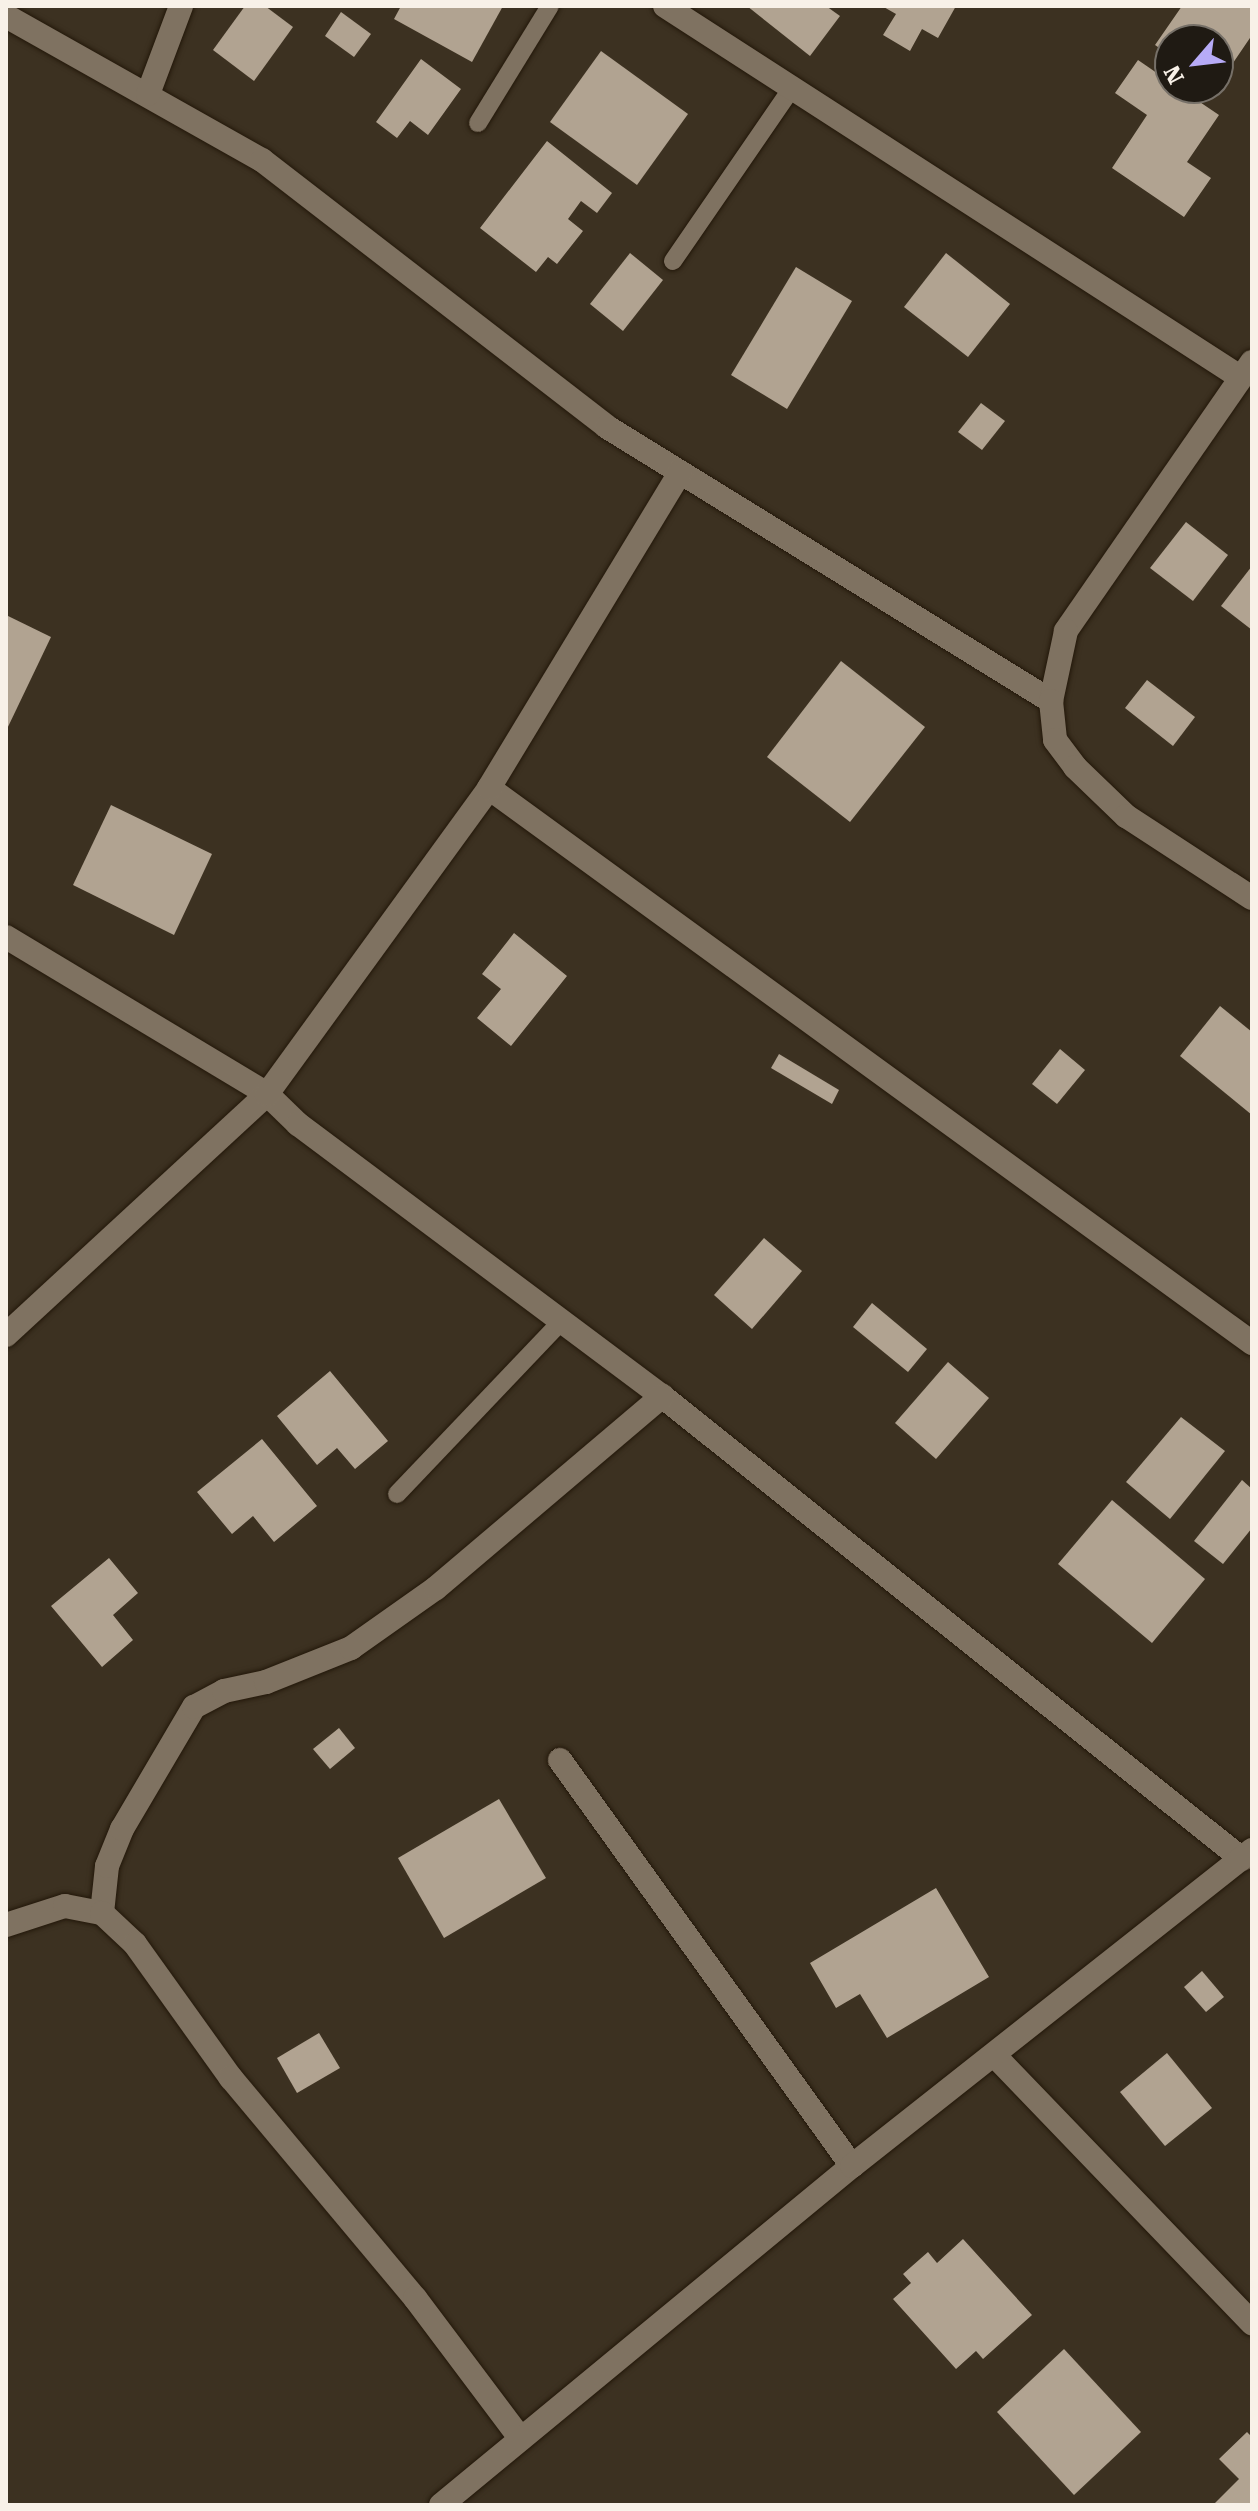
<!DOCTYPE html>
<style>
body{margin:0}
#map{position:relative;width:1258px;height:2511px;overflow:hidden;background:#3c3121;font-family:"Roboto Serif",serif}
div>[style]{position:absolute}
.building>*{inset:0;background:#b1a391}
.roads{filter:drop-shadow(0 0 2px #23180a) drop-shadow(0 0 2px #23180a)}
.service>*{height:18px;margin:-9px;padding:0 9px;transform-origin:9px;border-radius:9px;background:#7f7261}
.minor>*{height:24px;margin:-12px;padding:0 12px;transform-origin:12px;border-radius:12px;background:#7f7261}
span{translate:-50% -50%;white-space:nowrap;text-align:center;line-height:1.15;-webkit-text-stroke:8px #1f1a13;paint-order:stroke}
.frame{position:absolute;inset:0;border:8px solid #f8f1e8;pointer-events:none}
.north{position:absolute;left:1154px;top:24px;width:80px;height:80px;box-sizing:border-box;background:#1f1a13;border:2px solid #767068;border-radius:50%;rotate:242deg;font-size:22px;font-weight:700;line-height:32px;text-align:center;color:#f8f1e8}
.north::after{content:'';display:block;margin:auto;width:28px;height:36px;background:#b7abf7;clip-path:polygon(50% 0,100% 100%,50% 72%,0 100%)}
</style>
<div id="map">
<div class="building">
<div style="clip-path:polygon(245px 6px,265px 6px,293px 27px,254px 81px,213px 50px)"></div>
<div style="clip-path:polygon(401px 6px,503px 6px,472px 62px,394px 19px)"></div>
<div style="clip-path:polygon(747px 6px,826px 6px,840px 16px,810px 56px)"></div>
<div style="clip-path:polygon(882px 6px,956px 6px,938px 38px,922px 29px,910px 51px,883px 35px,896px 14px)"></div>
<div style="clip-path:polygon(1182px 6px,1252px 6px,1252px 35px,1218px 85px,1218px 40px,1170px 40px,1170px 55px,1155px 45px)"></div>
<div style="clip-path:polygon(341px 12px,371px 34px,354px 57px,325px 36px)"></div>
<div style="clip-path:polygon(601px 51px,688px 114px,637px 185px,550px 122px)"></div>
<div style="clip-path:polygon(421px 59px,461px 89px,428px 135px,410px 121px,397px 138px,376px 122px)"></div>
<div style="clip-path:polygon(1138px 60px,1170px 82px,1170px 88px,1179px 88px,1219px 115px,1187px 162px,1211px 178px,1184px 217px,1112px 168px,1147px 115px,1115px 93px)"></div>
<div style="clip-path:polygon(547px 141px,612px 193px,597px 213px,581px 201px,568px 219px,583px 231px,557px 264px,548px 257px,536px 272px,480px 228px)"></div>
<div style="clip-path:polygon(630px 253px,663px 280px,623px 331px,590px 304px)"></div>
<div style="clip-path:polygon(946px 253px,1010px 304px,968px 357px,904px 307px)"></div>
<div style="clip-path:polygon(796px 267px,852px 301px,787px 409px,731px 375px)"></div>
<div style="clip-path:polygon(981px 403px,1005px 421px,982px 450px,958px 432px)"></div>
<div style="clip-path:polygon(1186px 522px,1228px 555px,1193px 601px,1150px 568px)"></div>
<div style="clip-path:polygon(1252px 566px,1252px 630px,1221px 606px)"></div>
<div style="clip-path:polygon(6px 615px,51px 637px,6px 731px)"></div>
<div style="clip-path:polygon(841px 661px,925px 727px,850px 822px,767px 757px)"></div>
<div style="clip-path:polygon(1147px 680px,1195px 717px,1173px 746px,1125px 708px)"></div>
<div style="clip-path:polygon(111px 805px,212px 854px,174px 935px,73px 885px)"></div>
<div style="clip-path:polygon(514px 933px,567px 976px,511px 1046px,477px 1018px,501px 989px,482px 974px)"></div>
<div style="clip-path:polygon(1220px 1006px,1252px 1032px,1252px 1115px,1180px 1056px)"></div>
<div style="clip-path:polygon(1060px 1049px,1085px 1070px,1057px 1104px,1032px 1084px)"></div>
<div style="clip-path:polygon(779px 1054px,839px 1090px,832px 1104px,771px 1068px)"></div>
<div style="clip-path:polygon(764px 1238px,802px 1271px,752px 1329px,714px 1295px)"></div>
<div style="clip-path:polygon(872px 1303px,927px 1349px,908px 1372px,853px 1327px)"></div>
<div style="clip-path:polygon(948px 1362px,989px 1398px,936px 1459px,895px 1423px)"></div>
<div style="clip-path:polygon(330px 1371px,388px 1441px,355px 1469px,337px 1448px,317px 1465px,277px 1416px)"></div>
<div style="clip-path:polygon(1181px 1417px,1225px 1451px,1170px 1519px,1126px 1482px)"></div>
<div style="clip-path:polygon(262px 1439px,317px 1506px,274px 1542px,253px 1516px,232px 1534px,197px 1492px)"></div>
<div style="clip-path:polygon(1242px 1480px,1252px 1489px,1252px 1528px,1223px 1564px,1194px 1541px)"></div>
<div style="clip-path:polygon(1112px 1500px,1205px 1579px,1152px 1643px,1058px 1564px)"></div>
<div style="clip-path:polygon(109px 1558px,138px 1593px,113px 1615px,133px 1640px,102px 1667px,51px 1606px)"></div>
<div style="clip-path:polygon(339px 1728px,355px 1748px,330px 1769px,313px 1749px)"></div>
<div style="clip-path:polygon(499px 1799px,546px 1878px,444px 1938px,398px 1858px)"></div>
<div style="clip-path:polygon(936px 1888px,989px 1977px,887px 2038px,860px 1994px,836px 2008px,810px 1963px)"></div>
<div style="clip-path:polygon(1202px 1971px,1224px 1997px,1206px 2012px,1184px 1987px)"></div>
<div style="clip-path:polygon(319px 2033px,340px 2068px,297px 2093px,277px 2058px)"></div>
<div style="clip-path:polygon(1167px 2053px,1212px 2108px,1165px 2146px,1120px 2092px)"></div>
<div style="clip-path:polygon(963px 2239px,1032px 2315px,983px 2359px,976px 2351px,956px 2369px,893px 2299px,911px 2283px,903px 2274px,928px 2252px,937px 2263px)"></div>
<div style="clip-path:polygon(1064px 2349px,1141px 2432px,1074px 2495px,997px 2412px)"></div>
<div style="clip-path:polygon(1247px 2432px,1252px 2437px,1252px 2505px,1213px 2505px,1239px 2479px,1219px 2459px)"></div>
</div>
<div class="roads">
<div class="service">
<div style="left:478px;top:123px;width:137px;rotate:-58.4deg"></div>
<div style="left:673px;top:261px;width:210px;rotate:-55.5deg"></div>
<div style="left:397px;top:1494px;width:239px;rotate:-46.4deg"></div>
</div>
<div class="minor">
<div style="left:665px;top:6px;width:684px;rotate:32.83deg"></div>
<div style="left:6px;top:16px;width:294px;rotate:29.4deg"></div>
<div style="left:262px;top:160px;width:436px;rotate:37.7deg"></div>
<div style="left:607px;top:427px;width:522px;rotate:31.68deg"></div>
<div style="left:148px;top:94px;width:94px;rotate:-69.4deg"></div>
<div style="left:1252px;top:362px;width:327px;rotate:124.7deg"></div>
<div style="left:1066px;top:631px;width:72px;rotate:102.1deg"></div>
<div style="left:1051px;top:701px;width:39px;rotate:84deg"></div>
<div style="left:1055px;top:740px;width:34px;rotate:53deg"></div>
<div style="left:1075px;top:767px;width:71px;rotate:43.9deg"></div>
<div style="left:1126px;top:816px;width:150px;rotate:33.1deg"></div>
<div style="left:489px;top:788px;width:944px;rotate:36.03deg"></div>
<div style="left:6px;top:937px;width:305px;rotate:31deg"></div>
<div style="left:267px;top:1094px;width:43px;rotate:44.1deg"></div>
<div style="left:298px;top:1124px;width:454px;rotate:36.8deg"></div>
<div style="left:662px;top:1396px;width:742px;rotate:38.6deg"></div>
<div style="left:6px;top:1335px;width:355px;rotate:-42.7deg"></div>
<div style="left:267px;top:1094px;width:378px;rotate:-54deg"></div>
<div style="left:489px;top:788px;width:369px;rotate:-58.8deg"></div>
<div style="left:560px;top:1760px;width:500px;rotate:54.28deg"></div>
<div style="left:102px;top:1913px;width:47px;rotate:-83.9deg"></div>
<div style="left:107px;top:1866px;width:40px;rotate:-68deg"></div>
<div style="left:122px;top:1829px;width:142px;rotate:-59.5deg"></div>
<div style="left:194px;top:1707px;width:34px;rotate:-28deg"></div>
<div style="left:224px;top:1691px;width:43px;rotate:-12.1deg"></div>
<div style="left:266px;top:1682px;width:92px;rotate:-21.8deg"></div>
<div style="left:351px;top:1648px;width:104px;rotate:-35.2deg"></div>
<div style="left:436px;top:1588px;width:297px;rotate:-40.3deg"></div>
<div style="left:6px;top:1925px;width:62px;rotate:-17.9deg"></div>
<div style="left:65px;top:1906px;width:38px;rotate:11deg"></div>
<div style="left:102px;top:1913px;width:45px;rotate:43.2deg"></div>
<div style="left:135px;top:1944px;width:165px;rotate:54.4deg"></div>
<div style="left:231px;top:2078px;width:287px;rotate:50.1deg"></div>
<div style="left:415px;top:2298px;width:176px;rotate:53.1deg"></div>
<div style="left:995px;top:2056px;width:371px;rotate:46.1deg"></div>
<div style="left:441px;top:2505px;width:533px;rotate:-39.52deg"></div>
<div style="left:852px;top:2166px;width:510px;rotate:-38.31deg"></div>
</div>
</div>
<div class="frame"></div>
<div class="north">N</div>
</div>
